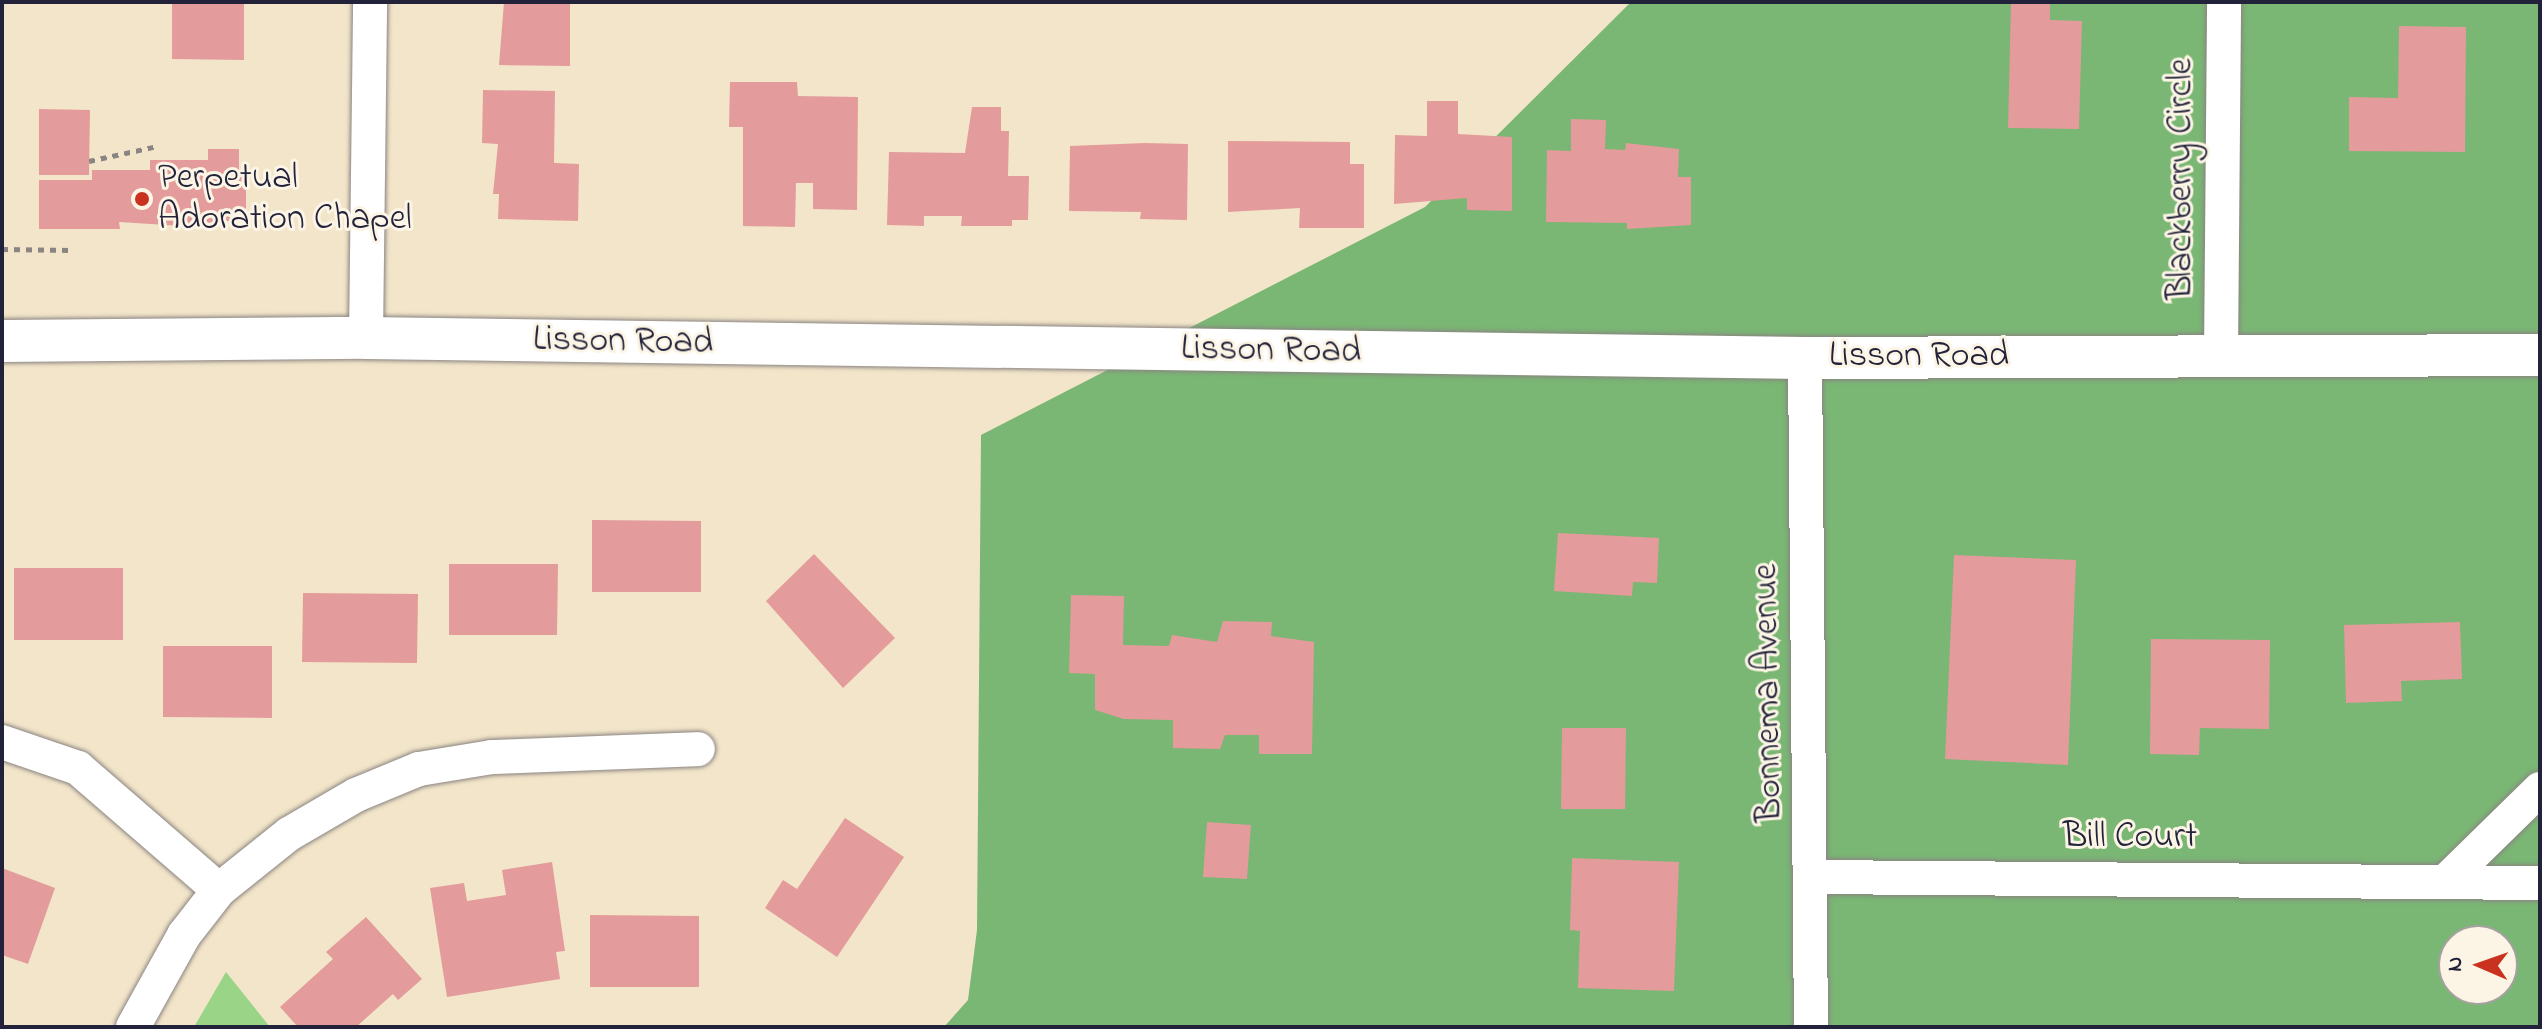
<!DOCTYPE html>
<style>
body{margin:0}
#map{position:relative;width:2542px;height:1029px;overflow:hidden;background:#f2e5c9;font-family:"Indie Flower",sans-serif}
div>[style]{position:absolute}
.green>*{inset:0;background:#99d487}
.forest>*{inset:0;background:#7ab674}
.building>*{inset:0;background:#e39c9b}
.path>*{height:5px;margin-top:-2.5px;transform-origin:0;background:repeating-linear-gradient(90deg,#8a8482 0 6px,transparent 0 12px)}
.roads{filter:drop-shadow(0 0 2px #8a8482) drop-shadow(0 0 2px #8a8482)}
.minor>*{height:34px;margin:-17px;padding:0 17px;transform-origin:17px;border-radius:17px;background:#fff}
.tertiary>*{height:42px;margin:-21px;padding:0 21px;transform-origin:21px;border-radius:21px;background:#fff}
.dots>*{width:22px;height:22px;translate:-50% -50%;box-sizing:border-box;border:4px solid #fcf5e5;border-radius:50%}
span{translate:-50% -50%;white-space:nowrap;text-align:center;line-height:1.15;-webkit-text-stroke:6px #fcf5e5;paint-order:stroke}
.poi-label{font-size:36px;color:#22223b}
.left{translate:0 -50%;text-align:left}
.street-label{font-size:36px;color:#22223b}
.frame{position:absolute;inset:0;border:4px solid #22223b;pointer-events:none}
.north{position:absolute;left:2438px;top:925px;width:80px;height:80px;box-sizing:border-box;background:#fcf5e5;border:2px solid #a5a1a1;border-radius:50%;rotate:272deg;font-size:22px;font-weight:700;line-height:32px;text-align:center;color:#22223b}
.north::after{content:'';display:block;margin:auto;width:28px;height:36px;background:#c8321e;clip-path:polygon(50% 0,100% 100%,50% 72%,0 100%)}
</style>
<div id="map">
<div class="green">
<div style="clip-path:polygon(226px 972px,270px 1027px,194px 1027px)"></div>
</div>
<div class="forest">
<div style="clip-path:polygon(evenodd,1631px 2px,2540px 2px,2540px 1027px,944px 1027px,968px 1000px,977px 930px,981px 435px,1425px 207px,1631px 2px,2454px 941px,2502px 941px,2502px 989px,2454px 989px,2454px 941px)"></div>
</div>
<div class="building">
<div style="clip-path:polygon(172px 2px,244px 2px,244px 60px,172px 59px)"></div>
<div style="clip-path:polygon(504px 2px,570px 2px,570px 66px,499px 65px)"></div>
<div style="clip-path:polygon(2011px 2px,2050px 2px,2050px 20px,2082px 21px,2079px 129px,2008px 128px)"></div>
<div style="clip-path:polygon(2399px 26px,2466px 27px,2465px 152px,2349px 151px,2349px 97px,2398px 98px)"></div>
<div style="clip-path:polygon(730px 82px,797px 82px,798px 96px,858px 97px,857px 210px,813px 209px,813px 183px,796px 183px,795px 227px,743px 226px,743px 127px,729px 127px)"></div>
<div style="clip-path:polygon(483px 90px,555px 91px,554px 163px,579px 164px,578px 221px,498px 219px,499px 194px,493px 194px,498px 144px,482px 143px)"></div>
<div style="clip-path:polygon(1427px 101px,1458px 101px,1458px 134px,1512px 137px,1512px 211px,1467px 210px,1467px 198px,1394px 204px,1395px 135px,1427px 136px)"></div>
<div style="clip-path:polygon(972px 107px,1001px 107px,1001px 131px,1009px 131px,1008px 176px,1029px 176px,1028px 220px,1012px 220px,1012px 226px,961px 226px,962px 216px,924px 216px,924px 226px,887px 225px,889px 152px,965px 153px)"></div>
<div style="clip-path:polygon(39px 109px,90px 110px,89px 175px,39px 175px)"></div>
<div style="clip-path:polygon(1571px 119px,1606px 120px,1605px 149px,1625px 150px,1626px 143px,1679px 149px,1678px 177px,1691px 177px,1691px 225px,1627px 229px,1627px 223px,1546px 222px,1547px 150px,1571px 151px)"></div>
<div style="clip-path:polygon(1228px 141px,1350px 142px,1350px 164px,1364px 164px,1364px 228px,1299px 228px,1300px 208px,1228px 212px)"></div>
<div style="clip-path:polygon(1145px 143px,1188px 144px,1187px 220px,1140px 219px,1141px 212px,1069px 211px,1070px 146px)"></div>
<div style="clip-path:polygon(208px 149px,239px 149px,239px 177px,246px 177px,246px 219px,182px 226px,119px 222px,120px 229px,39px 229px,39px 180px,92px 180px,92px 170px,150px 170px,150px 160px,208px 160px)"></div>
<div style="clip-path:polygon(592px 520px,701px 521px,701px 592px,592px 592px)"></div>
<div style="clip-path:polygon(1558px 533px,1659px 538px,1657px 583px,1633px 582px,1632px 596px,1554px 591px)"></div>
<div style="clip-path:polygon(814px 554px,895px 638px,843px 688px,766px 601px)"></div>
<div style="clip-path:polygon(1954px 555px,2076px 560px,2068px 765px,1945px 759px)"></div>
<div style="clip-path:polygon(449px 564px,558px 564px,557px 635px,449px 635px)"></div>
<div style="clip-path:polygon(14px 568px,123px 568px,123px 640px,14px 640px)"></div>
<div style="clip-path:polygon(303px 593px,418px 594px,417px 663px,302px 662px)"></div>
<div style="clip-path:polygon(1071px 595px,1124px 596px,1123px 645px,1169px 646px,1172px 635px,1217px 642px,1223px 621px,1272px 622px,1271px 636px,1314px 642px,1312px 754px,1259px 754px,1259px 735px,1225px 735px,1220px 749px,1173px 748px,1173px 720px,1124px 719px,1095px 710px,1095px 674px,1069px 673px)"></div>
<div style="clip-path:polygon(2460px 622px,2462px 679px,2401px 681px,2402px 701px,2346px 703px,2344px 625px)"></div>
<div style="clip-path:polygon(2151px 639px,2270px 640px,2269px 729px,2200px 728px,2199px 755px,2150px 754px)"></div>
<div style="clip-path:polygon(163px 646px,272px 646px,272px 718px,163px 717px)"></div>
<div style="clip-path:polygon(1562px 728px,1626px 728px,1625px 809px,1561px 809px)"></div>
<div style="clip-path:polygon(845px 818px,904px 857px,837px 957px,765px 908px,783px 880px,797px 889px)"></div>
<div style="clip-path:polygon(1207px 822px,1251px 825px,1247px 879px,1203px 877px)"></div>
<div style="clip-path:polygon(1572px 858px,1679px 862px,1674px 991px,1578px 988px,1580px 931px,1570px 930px)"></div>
<div style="clip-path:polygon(552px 862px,565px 951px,556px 952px,560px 979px,447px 997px,430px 888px,464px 883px,467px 901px,506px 895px,502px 870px)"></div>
<div style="clip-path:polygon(2px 868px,55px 888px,28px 964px,2px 955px)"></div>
<div style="clip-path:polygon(590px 915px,699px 916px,699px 987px,590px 987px)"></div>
<div style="clip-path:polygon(366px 917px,422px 979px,398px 1000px,393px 994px,356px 1027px,298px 1027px,280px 1007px,333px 959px,326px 952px)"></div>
</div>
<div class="path">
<div style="left:89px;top:161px;width:71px;rotate:-12.3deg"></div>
<div style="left:2px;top:249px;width:70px;rotate:0.8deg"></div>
</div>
<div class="roads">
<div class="minor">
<div style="left:366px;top:338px;width:336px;rotate:-89.3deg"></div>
<div style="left:2221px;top:356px;width:354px;rotate:-89.5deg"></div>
<div style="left:1805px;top:358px;width:669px;rotate:89.49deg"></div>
<div style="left:2px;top:742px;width:80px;rotate:18.9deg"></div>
<div style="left:78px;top:768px;width:186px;rotate:40.9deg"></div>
<div style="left:1812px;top:877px;width:728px;rotate:0.47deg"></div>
<div style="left:2447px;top:880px;width:130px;rotate:-44.4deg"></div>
<div style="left:133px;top:1027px;width:105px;rotate:-61deg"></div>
<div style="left:184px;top:935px;width:57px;rotate:-52.1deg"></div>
<div style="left:219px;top:890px;width:90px;rotate:-38.7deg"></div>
<div style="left:289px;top:834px;width:78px;rotate:-30.2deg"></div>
<div style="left:356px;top:795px;width:68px;rotate:-22.4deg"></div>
<div style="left:419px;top:769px;width:74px;rotate:-9.3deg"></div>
<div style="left:492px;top:757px;width:206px;rotate:-2.2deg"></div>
</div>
<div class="tertiary">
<div style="left:2px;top:341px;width:364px;rotate:-0.5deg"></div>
<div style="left:366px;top:338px;width:1439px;rotate:0.8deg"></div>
<div style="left:1805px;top:358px;width:735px;rotate:-0.23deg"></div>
</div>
</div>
<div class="dots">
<div style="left:142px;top:199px;background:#c8321e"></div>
</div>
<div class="poi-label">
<span class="left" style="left:158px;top:199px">Perpetual<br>Adoration Chapel</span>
</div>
<div class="street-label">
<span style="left:2182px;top:179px;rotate:-90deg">Blackberry Circle</span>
<span style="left:623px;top:342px;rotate:1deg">Lisson Road</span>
<span style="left:1271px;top:351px;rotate:1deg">Lisson Road</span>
<span style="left:1919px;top:357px">Lisson Road</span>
<span style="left:1769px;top:693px;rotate:-91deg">Bonnema Avenue</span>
<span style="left:2130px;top:838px">Bill Court</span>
</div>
<div class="frame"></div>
<div class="north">N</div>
</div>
